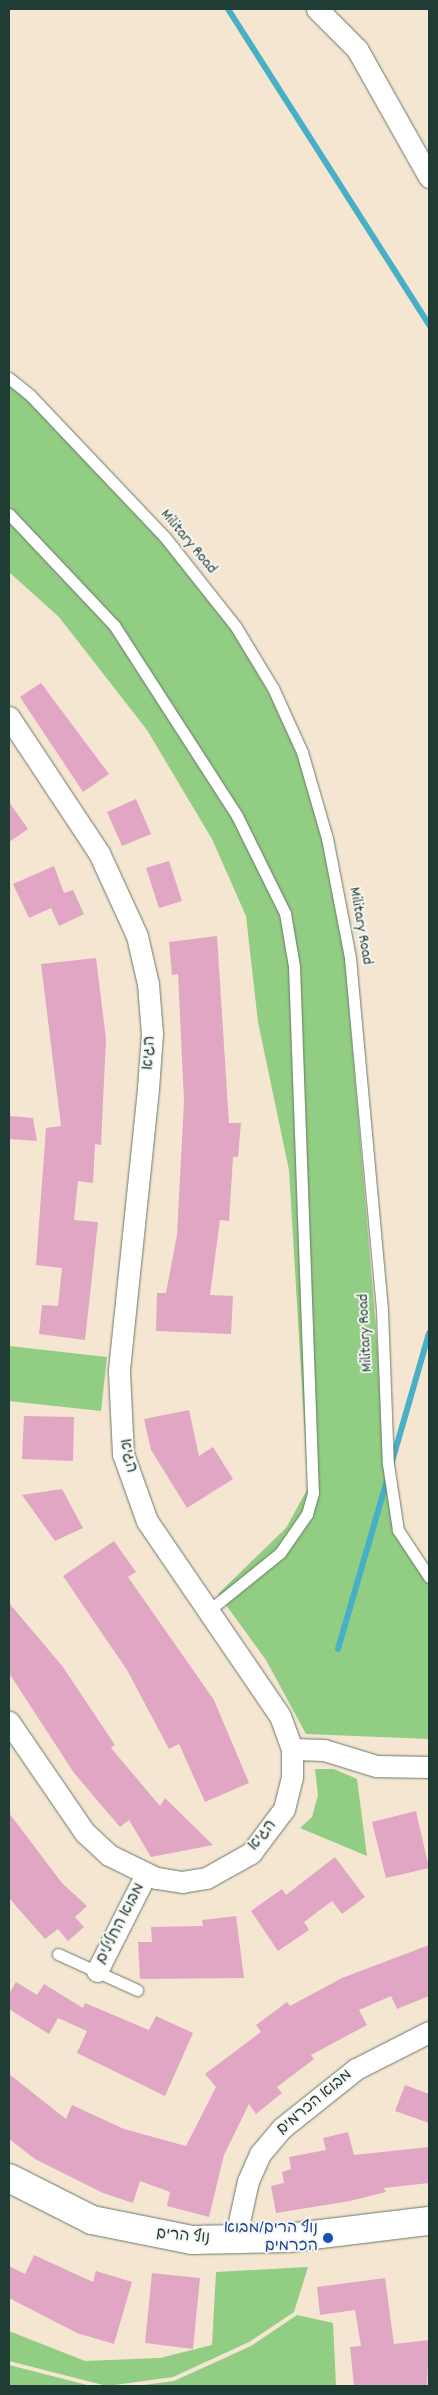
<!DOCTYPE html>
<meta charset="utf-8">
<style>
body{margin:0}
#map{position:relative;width:438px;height:2395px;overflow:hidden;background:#f4e6d1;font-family:Dekko,"Playpen Sans Hebrew",sans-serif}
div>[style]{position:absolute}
.green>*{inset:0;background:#91cd82}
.stream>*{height:6px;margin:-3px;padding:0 3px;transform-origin:3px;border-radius:3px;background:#47afc6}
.building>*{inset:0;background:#e2a6c5}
.roads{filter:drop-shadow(0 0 1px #6a786b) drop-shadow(0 0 1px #6a786b)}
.service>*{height:11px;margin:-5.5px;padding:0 5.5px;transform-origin:5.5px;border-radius:5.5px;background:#fff}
.minor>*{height:21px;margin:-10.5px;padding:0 10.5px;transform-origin:10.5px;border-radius:10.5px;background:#fff}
.tertiary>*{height:28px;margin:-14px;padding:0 14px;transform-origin:14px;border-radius:14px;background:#fff}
.dots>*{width:14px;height:14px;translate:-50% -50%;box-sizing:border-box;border:2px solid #f6f6f2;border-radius:50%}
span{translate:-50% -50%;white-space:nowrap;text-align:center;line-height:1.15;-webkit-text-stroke:4px #f6f6f2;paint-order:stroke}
.street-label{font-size:16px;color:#1f3d34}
.transit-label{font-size:16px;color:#164399}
.right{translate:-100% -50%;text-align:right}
.frame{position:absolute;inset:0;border:10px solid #1f3d34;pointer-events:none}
</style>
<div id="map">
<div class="green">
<div style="clip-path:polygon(9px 385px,28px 400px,160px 539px,232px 630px,268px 691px,297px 754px,322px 839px,345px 959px,393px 1532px,429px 1585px,429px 1739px,306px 1734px,266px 1660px,218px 1594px,286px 1528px,308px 1488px,289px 1170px,258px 1022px,246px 916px,212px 839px,147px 730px,59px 617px,9px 572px)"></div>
<div style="clip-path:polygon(9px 1346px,107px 1357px,101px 1411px,9px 1401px)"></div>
<div style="clip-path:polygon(315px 1769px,334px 1769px,357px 1779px,367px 1856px,300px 1828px,312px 1817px,318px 1795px)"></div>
<div style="clip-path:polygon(308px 2267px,294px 2312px,249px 2342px,173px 2377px,107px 2386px,9px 2361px,9px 2331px,85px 2361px,160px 2358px,212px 2345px,216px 2272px)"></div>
<div style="clip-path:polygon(297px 2315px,333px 2323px,336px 2386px,136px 2386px,174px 2381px,251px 2346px)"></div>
<div style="clip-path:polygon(9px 2365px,91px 2386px,92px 2386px,9px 2386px)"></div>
</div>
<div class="stream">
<div style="left:228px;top:9px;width:375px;rotate:57.5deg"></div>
<div style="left:391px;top:1465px;width:137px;rotate:-73.9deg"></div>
<div style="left:338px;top:1649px;width:179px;rotate:-73.8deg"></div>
</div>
<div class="building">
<div style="clip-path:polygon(41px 683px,109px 774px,83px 792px,20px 697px)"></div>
<div style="clip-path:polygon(136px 799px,151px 834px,122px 846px,107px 812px)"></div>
<div style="clip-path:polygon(9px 802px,28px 829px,9px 842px)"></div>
<div style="clip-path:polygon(169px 861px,182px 901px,159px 908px,146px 868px)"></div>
<div style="clip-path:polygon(54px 866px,64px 893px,73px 890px,84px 914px,59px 926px,51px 908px,29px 918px,13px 884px)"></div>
<div style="clip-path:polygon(217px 936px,229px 1123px,241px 1123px,238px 1157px,233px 1157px,229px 1221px,220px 1220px,210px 1295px,233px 1296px,231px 1334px,156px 1331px,157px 1293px,166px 1293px,177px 1235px,184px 1102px,178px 974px,172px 975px,169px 942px)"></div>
<div style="clip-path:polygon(96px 958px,106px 1039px,101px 1145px,95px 1144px,93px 1183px,78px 1181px,74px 1220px,98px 1222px,85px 1340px,39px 1334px,42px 1305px,58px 1306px,62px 1268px,36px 1265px,46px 1128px,61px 1126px,41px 964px)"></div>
<div style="clip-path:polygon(9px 1116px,33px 1118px,37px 1141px,9px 1139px)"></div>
<div style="clip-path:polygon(189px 1410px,199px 1456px,213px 1447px,233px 1479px,187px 1508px,151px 1450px,144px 1419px)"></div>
<div style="clip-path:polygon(24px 1416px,74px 1417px,73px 1461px,22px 1459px)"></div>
<div style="clip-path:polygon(62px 1489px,83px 1528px,55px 1541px,22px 1495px)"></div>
<div style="clip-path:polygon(114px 1541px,136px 1572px,128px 1577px,214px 1700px,249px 1783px,205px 1802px,179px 1744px,169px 1749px,127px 1670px,63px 1576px)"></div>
<div style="clip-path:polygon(9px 1603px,63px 1667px,115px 1745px,111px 1748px,160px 1806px,165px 1798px,213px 1845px,151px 1857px,129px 1820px,120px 1827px,74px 1773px,9px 1673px)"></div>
<div style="clip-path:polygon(416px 1811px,429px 1868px,386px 1878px,372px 1822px)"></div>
<div style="clip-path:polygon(9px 1813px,62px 1883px,87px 1906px,75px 1917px,84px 1927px,68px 1941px,58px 1929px,45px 1939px,9px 1898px)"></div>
<div style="clip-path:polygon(335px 1857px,365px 1897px,342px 1914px,332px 1901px,304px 1922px,309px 1930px,278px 1951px,251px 1911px,282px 1889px,286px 1895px)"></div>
<div style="clip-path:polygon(236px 1916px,244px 1978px,140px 1979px,138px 1942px,152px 1942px,151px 1927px,203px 1926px,202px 1920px)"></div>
<div style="clip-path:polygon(429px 1945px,429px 1996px,397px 2009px,391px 1996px,359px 2010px,367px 2025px,311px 2055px,314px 2059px,277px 2087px,282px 2093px,256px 2114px,249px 2104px,224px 2155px,209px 2217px,167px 2206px,170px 2192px,140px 2181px,133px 2203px,103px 2193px,35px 2159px,9px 2139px,9px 2074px,66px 2119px,72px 2105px,124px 2129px,186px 2146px,216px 2087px,205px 2074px,261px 2032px,256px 2025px,287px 2002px,290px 2006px,342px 1978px)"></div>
<div style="clip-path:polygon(16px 1982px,37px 1995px,44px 1984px,83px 2008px,85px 2003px,149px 2030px,156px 2016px,193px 2033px,165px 2096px,77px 2053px,87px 2031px,58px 2018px,49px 2034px,9px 2009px,9px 1994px)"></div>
<div style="clip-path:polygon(405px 2085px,429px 2094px,429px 2123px,395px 2111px)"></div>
<div style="clip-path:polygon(348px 2132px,354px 2155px,429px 2147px,429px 2183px,384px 2188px,386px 2192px,350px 2201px,276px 2213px,271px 2186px,284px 2183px,282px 2172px,291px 2169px,289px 2157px,326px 2150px,323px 2138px)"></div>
<div style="clip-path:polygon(34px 2255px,93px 2282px,96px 2271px,132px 2282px,114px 2344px,77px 2333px,9px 2298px,9px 2266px,25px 2274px)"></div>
<div style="clip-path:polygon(152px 2273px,200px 2278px,193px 2349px,145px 2343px)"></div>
<div style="clip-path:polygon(385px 2278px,394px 2344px,429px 2340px,427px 2386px,354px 2386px,350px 2347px,361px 2346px,355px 2310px,320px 2315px,317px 2287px)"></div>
</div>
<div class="roads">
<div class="service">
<div style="left:9px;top:378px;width:28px;rotate:39deg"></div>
<div style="left:31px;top:396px;width:193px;rotate:46.5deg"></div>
<div style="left:164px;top:536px;width:116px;rotate:51.6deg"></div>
<div style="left:236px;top:627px;width:71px;rotate:58.8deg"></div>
<div style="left:273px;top:688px;width:70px;rotate:65.6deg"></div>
<div style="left:302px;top:752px;width:90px;rotate:73.8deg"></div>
<div style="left:327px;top:838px;width:122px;rotate:79.1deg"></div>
<div style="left:350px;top:958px;width:354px;rotate:84.8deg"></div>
<div style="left:382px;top:1311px;width:153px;rotate:87.8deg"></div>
<div style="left:388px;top:1464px;width:67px;rotate:81.4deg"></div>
<div style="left:398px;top:1530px;width:56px;rotate:56.6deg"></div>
<div style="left:9px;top:514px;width:153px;rotate:46.6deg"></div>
<div style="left:114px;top:625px;width:227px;rotate:57.2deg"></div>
<div style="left:237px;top:816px;width:108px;rotate:63.7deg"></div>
<div style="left:285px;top:913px;width:54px;rotate:80.4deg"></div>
<div style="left:294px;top:966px;width:527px;rotate:87.94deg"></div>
<div style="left:313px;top:1493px;width:22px;rotate:106deg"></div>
<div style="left:307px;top:1514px;width:47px;rotate:124.7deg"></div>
<div style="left:280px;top:1553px;width:92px;rotate:141.1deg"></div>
<div style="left:58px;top:1954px;width:87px;rotate:24.5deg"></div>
</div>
<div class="minor">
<div style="left:317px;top:9px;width:57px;rotate:45deg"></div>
<div style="left:357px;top:49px;width:147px;rotate:60.6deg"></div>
<div style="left:9px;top:717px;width:163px;rotate:56.5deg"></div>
<div style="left:99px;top:853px;width:91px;rotate:65.4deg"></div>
<div style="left:137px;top:936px;width:49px;rotate:77.1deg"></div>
<div style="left:148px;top:984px;width:50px;rotate:85.4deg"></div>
<div style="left:152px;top:1034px;width:55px;rotate:94.2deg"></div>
<div style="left:148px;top:1089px;width:284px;rotate:95.9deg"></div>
<div style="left:119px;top:1372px;width:82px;rotate:87.2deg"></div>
<div style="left:123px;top:1454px;width:71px;rotate:70.3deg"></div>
<div style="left:147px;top:1521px;width:236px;rotate:55.7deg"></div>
<div style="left:280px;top:1716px;width:35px;rotate:70deg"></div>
<div style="left:292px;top:1749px;width:28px;rotate:90deg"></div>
<div style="left:292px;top:1777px;width:33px;rotate:104deg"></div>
<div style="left:284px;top:1809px;width:55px;rotate:126.9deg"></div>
<div style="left:251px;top:1853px;width:51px;rotate:150.9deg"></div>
<div style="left:206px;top:1878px;width:24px;rotate:171deg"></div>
<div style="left:182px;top:1882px;width:26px;rotate:-171deg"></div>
<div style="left:156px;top:1878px;width:52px;rotate:-153.9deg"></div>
<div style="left:109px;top:1855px;width:33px;rotate:-137deg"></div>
<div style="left:85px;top:1833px;width:135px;rotate:-124.4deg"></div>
<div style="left:292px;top:1749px;width:32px;rotate:2deg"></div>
<div style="left:324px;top:1750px;width:54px;rotate:17.1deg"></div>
<div style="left:376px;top:1766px;width:53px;rotate:1.1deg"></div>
<div style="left:97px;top:1971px;width:106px;rotate:-63.2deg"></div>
<div style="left:235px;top:2240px;width:60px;rotate:-77.6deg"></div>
<div style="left:248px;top:2181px;width:30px;rotate:-66deg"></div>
<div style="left:260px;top:2154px;width:34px;rotate:-50deg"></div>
<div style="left:282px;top:2128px;width:95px;rotate:-38.6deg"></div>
<div style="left:356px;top:2069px;width:82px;rotate:-26.9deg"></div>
</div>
<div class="tertiary">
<div style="left:9px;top:2178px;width:93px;rotate:26.8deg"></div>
<div style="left:92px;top:2220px;width:102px;rotate:11.3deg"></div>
<div style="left:192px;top:2240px;width:96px;rotate:-1.2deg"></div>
<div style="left:288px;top:2238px;width:142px;rotate:-6.9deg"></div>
</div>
</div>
<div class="dots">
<div style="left:328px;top:2238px;background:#1a4fb4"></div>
</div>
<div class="street-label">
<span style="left:188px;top:542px;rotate:50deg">Military Road</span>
<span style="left:360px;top:926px;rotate:80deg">Military Road</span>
<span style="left:150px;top:1053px;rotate:-87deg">הגיא</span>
<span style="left:366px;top:1333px;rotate:-93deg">Military Road</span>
<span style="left:127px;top:1456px;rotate:77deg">הגיא</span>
<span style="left:263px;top:1836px;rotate:-51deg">הגיא</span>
<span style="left:121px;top:1924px;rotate:-63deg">מבוא החלילים</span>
<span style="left:315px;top:2103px;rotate:-40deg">מבוא הכרמים</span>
<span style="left:183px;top:2237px;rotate:5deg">נוף הרים</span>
</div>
<div class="transit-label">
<span class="right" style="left:318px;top:2238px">נוף הרים/מבוא<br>הכרמים</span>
</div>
<div class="frame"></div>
</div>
